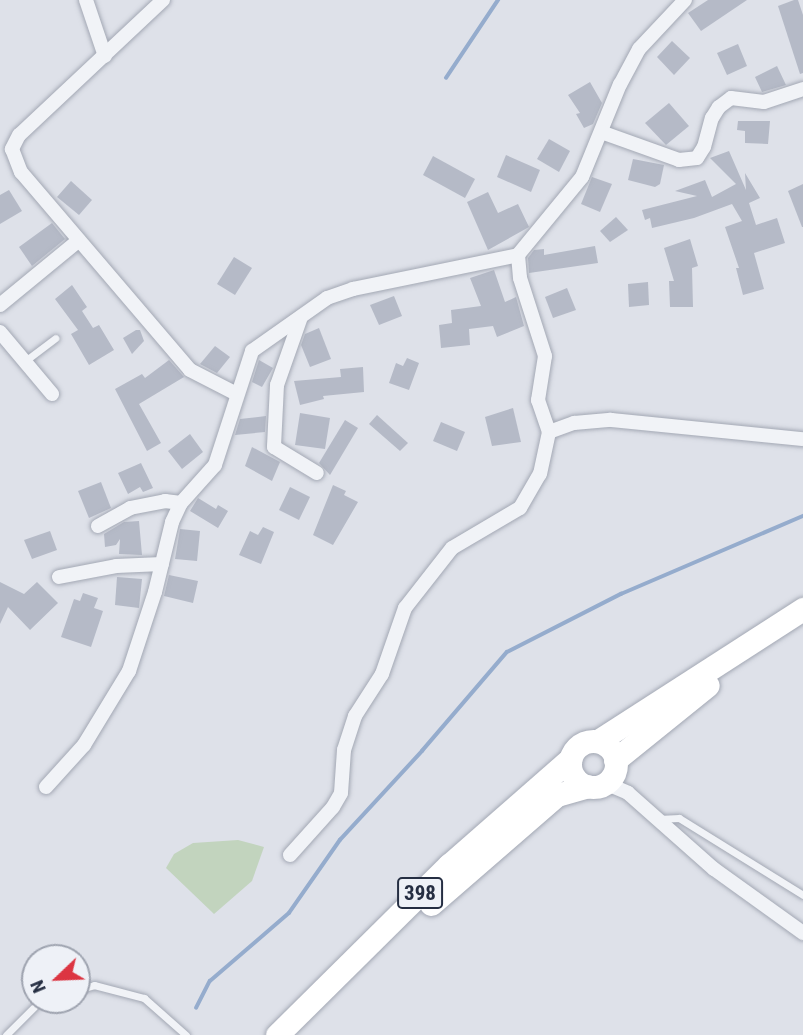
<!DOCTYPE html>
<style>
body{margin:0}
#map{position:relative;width:803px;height:1035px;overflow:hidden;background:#dee1e9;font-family:"Roboto Condensed",sans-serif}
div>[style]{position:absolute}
.green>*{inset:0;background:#c2d4be}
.stream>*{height:3.5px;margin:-1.75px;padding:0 1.75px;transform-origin:1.75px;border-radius:1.75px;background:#95accd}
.building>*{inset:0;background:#b5bac7}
.roads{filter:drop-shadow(0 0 2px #a3a8b4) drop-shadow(0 0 2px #a3a8b4)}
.lane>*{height:7px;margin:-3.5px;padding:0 3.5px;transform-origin:3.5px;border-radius:3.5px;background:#f1f3f7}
.street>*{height:14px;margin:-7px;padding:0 7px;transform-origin:7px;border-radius:7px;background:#f1f3f7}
.primary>*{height:23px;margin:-11.5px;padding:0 11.5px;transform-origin:11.5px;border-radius:11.5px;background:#fff}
.primary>.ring{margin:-11.5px;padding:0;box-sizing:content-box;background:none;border:23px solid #fff;border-radius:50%}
span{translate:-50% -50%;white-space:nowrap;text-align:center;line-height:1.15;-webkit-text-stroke:6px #eef1f7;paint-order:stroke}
.shield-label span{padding:2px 5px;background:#eef1f7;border:2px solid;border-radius:5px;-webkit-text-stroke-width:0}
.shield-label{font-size:21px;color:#252e42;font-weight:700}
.north{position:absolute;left:21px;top:944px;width:70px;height:70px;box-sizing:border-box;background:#eef1f7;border:2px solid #9ea3af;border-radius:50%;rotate:247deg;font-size:19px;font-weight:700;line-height:28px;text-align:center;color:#252e42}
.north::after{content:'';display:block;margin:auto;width:24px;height:32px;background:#dc3542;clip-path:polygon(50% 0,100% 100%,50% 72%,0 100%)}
</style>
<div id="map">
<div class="green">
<div style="clip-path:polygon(238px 840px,264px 847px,252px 881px,214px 914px,166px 868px,174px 854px,193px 843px)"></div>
</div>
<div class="stream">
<div style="left:446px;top:78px;width:94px;rotate:-56.3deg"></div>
<div style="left:196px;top:1008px;width:30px;rotate:-63deg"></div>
<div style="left:210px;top:981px;width:104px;rotate:-40.7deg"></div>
<div style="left:289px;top:913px;width:89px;rotate:-55.1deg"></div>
<div style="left:340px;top:840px;width:121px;rotate:-47.3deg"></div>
<div style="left:422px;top:751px;width:130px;rotate:-49.4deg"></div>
<div style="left:507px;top:652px;width:128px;rotate:-27deg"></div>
<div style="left:621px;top:594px;width:198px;rotate:-23.2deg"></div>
</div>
<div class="building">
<div style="clip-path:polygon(708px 0,747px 0,701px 31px,688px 13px)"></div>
<div style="clip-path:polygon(794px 0,798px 0,803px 15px,803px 73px,800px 74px,778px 6px)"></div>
<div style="clip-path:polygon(672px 41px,690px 58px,674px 75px,657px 57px)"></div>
<div style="clip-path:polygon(738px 44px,747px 66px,727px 75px,717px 53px)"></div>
<div style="clip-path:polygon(777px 66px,786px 85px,762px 92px,755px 77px)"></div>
<div style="clip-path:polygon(590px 82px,602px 103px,593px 124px,584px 128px,576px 114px,580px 113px,568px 95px)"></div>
<div style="clip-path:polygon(669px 103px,689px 126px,666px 145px,645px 123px)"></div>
<div style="clip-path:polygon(738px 121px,770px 121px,768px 144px,745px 143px,745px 131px,737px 130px)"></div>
<div style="clip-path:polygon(549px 139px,570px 151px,559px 172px,537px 159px)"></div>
<div style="clip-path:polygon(729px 151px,746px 190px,745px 173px,760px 198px,749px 203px,756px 225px,777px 218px,785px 243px,754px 253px,764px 289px,743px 295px,736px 268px,739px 268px,725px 227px,742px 221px,732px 204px,694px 218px,652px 228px,650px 218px,645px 220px,642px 210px,697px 196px,675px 191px,705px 180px,712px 197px,736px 184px,710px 158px)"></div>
<div style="clip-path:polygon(506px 155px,540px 170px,531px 192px,497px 177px)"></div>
<div style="clip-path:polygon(433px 156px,475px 179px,465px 198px,423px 175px)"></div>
<div style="clip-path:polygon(633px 159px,664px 165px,660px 184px,655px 187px,628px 180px)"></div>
<div style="clip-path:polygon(592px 177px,612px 184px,600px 212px,581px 204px)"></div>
<div style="clip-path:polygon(71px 181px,92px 200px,79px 215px,57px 197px)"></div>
<div style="clip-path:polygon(803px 184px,803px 227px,802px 227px,788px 191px)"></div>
<div style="clip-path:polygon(9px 190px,22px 211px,0 224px,0 195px)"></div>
<div style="clip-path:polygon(488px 192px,498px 213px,518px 204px,529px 227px,488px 250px,467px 202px)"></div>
<div style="clip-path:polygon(616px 217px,628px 230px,610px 242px,600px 231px)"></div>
<div style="clip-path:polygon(52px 223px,65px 239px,32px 266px,19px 247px)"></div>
<div style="clip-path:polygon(690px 239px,698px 266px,692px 268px,693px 307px,670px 307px,669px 281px,674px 281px,664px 248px)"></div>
<div style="clip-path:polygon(595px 246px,598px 263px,529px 273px,528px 258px,534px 250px,544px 249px,544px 255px)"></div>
<div style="clip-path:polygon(234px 257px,252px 268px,235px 295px,217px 284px)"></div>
<div style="clip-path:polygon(494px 270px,505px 302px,516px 297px,524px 326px,497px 337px,493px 326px,469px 329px,470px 345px,441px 348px,439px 325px,452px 323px,451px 310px,481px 306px,470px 278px)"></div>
<div style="clip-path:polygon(648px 282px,649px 305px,629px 307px,628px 284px)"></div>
<div style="clip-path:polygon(72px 285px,87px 307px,82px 311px,93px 328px,99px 325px,114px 350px,89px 365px,71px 334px,78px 330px,55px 299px)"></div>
<div style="clip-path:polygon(567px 288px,576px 310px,553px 318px,545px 297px)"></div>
<div style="clip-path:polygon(394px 296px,402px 316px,379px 325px,370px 305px)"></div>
<div style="clip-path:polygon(319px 328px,331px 359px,310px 367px,301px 345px,305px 334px)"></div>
<div style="clip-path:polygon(136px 330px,140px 330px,144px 341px,132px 354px,123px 338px)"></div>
<div style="clip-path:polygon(215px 346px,230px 357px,217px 373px,200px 364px)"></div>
<div style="clip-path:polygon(407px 358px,419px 363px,409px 390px,389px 383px,396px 363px,403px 366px)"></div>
<div style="clip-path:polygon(169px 360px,184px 377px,139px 404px,161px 443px,147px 451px,115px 389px,142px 374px,145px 378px)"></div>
<div style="clip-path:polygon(259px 360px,273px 368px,262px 387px,252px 382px)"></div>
<div style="clip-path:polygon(363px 367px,364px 392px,323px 396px,324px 399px,300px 405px,294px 381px,341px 377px,340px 369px)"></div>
<div style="clip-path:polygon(513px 408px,521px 442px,492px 446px,485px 417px)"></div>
<div style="clip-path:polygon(300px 413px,330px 418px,325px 449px,295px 445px)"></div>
<div style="clip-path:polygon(377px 415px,408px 443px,400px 451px,369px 424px)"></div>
<div style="clip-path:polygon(266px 416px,265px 432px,235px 435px,240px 419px)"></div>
<div style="clip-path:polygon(345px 420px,358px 428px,330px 475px,319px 463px)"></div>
<div style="clip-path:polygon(441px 422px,465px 432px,457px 451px,433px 441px)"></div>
<div style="clip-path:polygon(190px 434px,203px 452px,182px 469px,168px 451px)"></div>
<div style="clip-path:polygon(252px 447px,280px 462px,272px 481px,245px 466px)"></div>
<div style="clip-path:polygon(141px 463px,153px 488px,143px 492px,140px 487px,128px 494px,118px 473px)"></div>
<div style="clip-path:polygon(101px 482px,111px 508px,89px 518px,78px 491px)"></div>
<div style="clip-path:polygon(333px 485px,346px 491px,344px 495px,358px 502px,333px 545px,313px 535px)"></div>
<div style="clip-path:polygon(290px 487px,310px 497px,299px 520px,279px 510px)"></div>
<div style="clip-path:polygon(198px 498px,216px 509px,218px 505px,228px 511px,218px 528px,190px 511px)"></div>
<div style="clip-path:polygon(139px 521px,142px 555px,119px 554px,120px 539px,116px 545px,105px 547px,104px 534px,124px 522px)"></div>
<div style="clip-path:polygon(263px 527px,274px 532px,261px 564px,239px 555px,250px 531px,258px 535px)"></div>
<div style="clip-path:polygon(180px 529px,200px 531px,197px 561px,175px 559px)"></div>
<div style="clip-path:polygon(50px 531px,57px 550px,32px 559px,24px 540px)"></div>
<div style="clip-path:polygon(169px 575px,198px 581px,193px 603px,164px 596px)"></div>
<div style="clip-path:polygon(117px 577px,142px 579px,139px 608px,115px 605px)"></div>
<div style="clip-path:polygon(0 582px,24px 594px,37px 582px,58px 603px,30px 630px,8px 607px,0 624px)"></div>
<div style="clip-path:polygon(83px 593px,98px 598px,94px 608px,103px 611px,91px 647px,61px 637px,74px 599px,80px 601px)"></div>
</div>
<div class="roads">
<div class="lane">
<div style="left:25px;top:361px;width:38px;rotate:-37deg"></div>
<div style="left:658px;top:819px;width:21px;rotate:-3deg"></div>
<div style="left:679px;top:818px;width:146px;rotate:31.8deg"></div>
<div style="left:77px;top:990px;width:18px;rotate:-16deg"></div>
<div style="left:94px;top:985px;width:52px;rotate:14.6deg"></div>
<div style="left:144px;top:998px;width:56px;rotate:41.4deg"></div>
<div style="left:6px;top:1035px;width:49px;rotate:-45deg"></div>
</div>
<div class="street">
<div style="left:86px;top:0;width:59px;rotate:71.3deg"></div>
<div style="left:163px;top:0;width:197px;rotate:136.8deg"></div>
<div style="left:19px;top:135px;width:16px;rotate:117deg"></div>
<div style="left:12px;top:149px;width:25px;rotate:69deg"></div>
<div style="left:21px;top:172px;width:260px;rotate:49.5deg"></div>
<div style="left:190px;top:370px;width:53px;rotate:27.1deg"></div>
<div style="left:685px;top:0;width:67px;rotate:133.2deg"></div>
<div style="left:639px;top:49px;width:40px;rotate:118deg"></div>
<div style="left:620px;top:84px;width:100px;rotate:112.2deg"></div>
<div style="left:582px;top:177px;width:101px;rotate:129.4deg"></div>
<div style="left:518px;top:255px;width:23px;rotate:85deg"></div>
<div style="left:520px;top:278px;width:82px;rotate:72.2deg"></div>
<div style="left:545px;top:356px;width:45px;rotate:99deg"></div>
<div style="left:538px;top:400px;width:34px;rotate:71deg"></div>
<div style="left:549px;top:432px;width:27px;rotate:-20deg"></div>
<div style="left:574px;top:423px;width:37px;rotate:-5deg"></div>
<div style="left:611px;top:420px;width:193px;rotate:5.7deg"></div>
<div style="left:601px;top:132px;width:83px;rotate:19.7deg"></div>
<div style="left:679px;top:160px;width:18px;rotate:-6deg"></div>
<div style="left:697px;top:158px;width:13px;rotate:-58deg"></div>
<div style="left:704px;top:147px;width:30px;rotate:-75deg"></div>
<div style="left:712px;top:118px;width:13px;rotate:-58deg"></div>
<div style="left:719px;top:107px;width:15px;rotate:-37deg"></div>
<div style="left:731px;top:98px;width:33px;rotate:7deg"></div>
<div style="left:764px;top:102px;width:41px;rotate:-18.4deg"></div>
<div style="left:0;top:305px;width:102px;rotate:-39.4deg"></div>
<div style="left:301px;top:317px;width:72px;rotate:109.4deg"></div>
<div style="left:277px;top:385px;width:62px;rotate:92.8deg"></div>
<div style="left:274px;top:447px;width:50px;rotate:31.2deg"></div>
<div style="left:0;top:332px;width:81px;rotate:50deg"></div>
<div style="left:98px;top:526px;width:37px;rotate:-29deg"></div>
<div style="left:130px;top:508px;width:36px;rotate:-11deg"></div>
<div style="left:165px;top:501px;width:16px;rotate:7deg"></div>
<div style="left:59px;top:577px;width:58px;rotate:-10.9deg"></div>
<div style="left:116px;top:566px;width:46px;rotate:-2.5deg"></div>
<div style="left:605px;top:783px;width:25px;rotate:23deg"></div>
<div style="left:628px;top:793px;width:115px;rotate:41.5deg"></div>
<div style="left:714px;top:869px;width:110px;rotate:35.7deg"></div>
<div style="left:46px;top:787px;width:57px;rotate:-47.9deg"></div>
<div style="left:84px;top:745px;width:87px;rotate:-58.7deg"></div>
<div style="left:129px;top:671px;width:83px;rotate:-71.8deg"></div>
<div style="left:155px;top:592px;width:72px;rotate:-76.3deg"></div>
<div style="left:172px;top:522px;width:21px;rotate:-65deg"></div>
<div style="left:181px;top:503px;width:51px;rotate:-48.2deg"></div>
<div style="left:215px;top:465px;width:120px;rotate:-72deg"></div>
<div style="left:252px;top:351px;width:92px;rotate:-35.2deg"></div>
<div style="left:327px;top:298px;width:28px;rotate:-19deg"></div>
<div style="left:353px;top:289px;width:168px;rotate:-11.6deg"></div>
<div style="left:290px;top:855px;width:64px;rotate:-48.1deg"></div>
<div style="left:333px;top:807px;width:16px;rotate:-60deg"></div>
<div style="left:341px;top:793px;width:43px;rotate:-86deg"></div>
<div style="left:344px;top:750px;width:36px;rotate:-72deg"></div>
<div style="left:355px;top:716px;width:50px;rotate:-57.3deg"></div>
<div style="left:382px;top:674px;width:70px;rotate:-70.8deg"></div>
<div style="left:405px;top:608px;width:76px;rotate:-51.9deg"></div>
<div style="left:452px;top:548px;width:79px;rotate:-30.5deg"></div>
<div style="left:520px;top:508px;width:39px;rotate:-60deg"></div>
<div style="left:540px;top:474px;width:43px;rotate:-77.9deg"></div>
</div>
<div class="primary">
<div style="left:598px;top:741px;width:244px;rotate:-32.8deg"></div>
<div class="ring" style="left:570px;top:741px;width:23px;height:23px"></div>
<div style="left:615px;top:760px;width:119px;rotate:-38.9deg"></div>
<div style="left:431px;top:904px;width:167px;rotate:-40.9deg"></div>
<div style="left:557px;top:795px;width:32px;rotate:-16deg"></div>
<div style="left:277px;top:1035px;width:242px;rotate:-44.7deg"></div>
<div style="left:449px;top:865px;width:161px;rotate:-41.2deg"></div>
</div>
</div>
<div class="shield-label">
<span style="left:420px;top:893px">398</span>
</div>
<div class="north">N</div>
</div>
